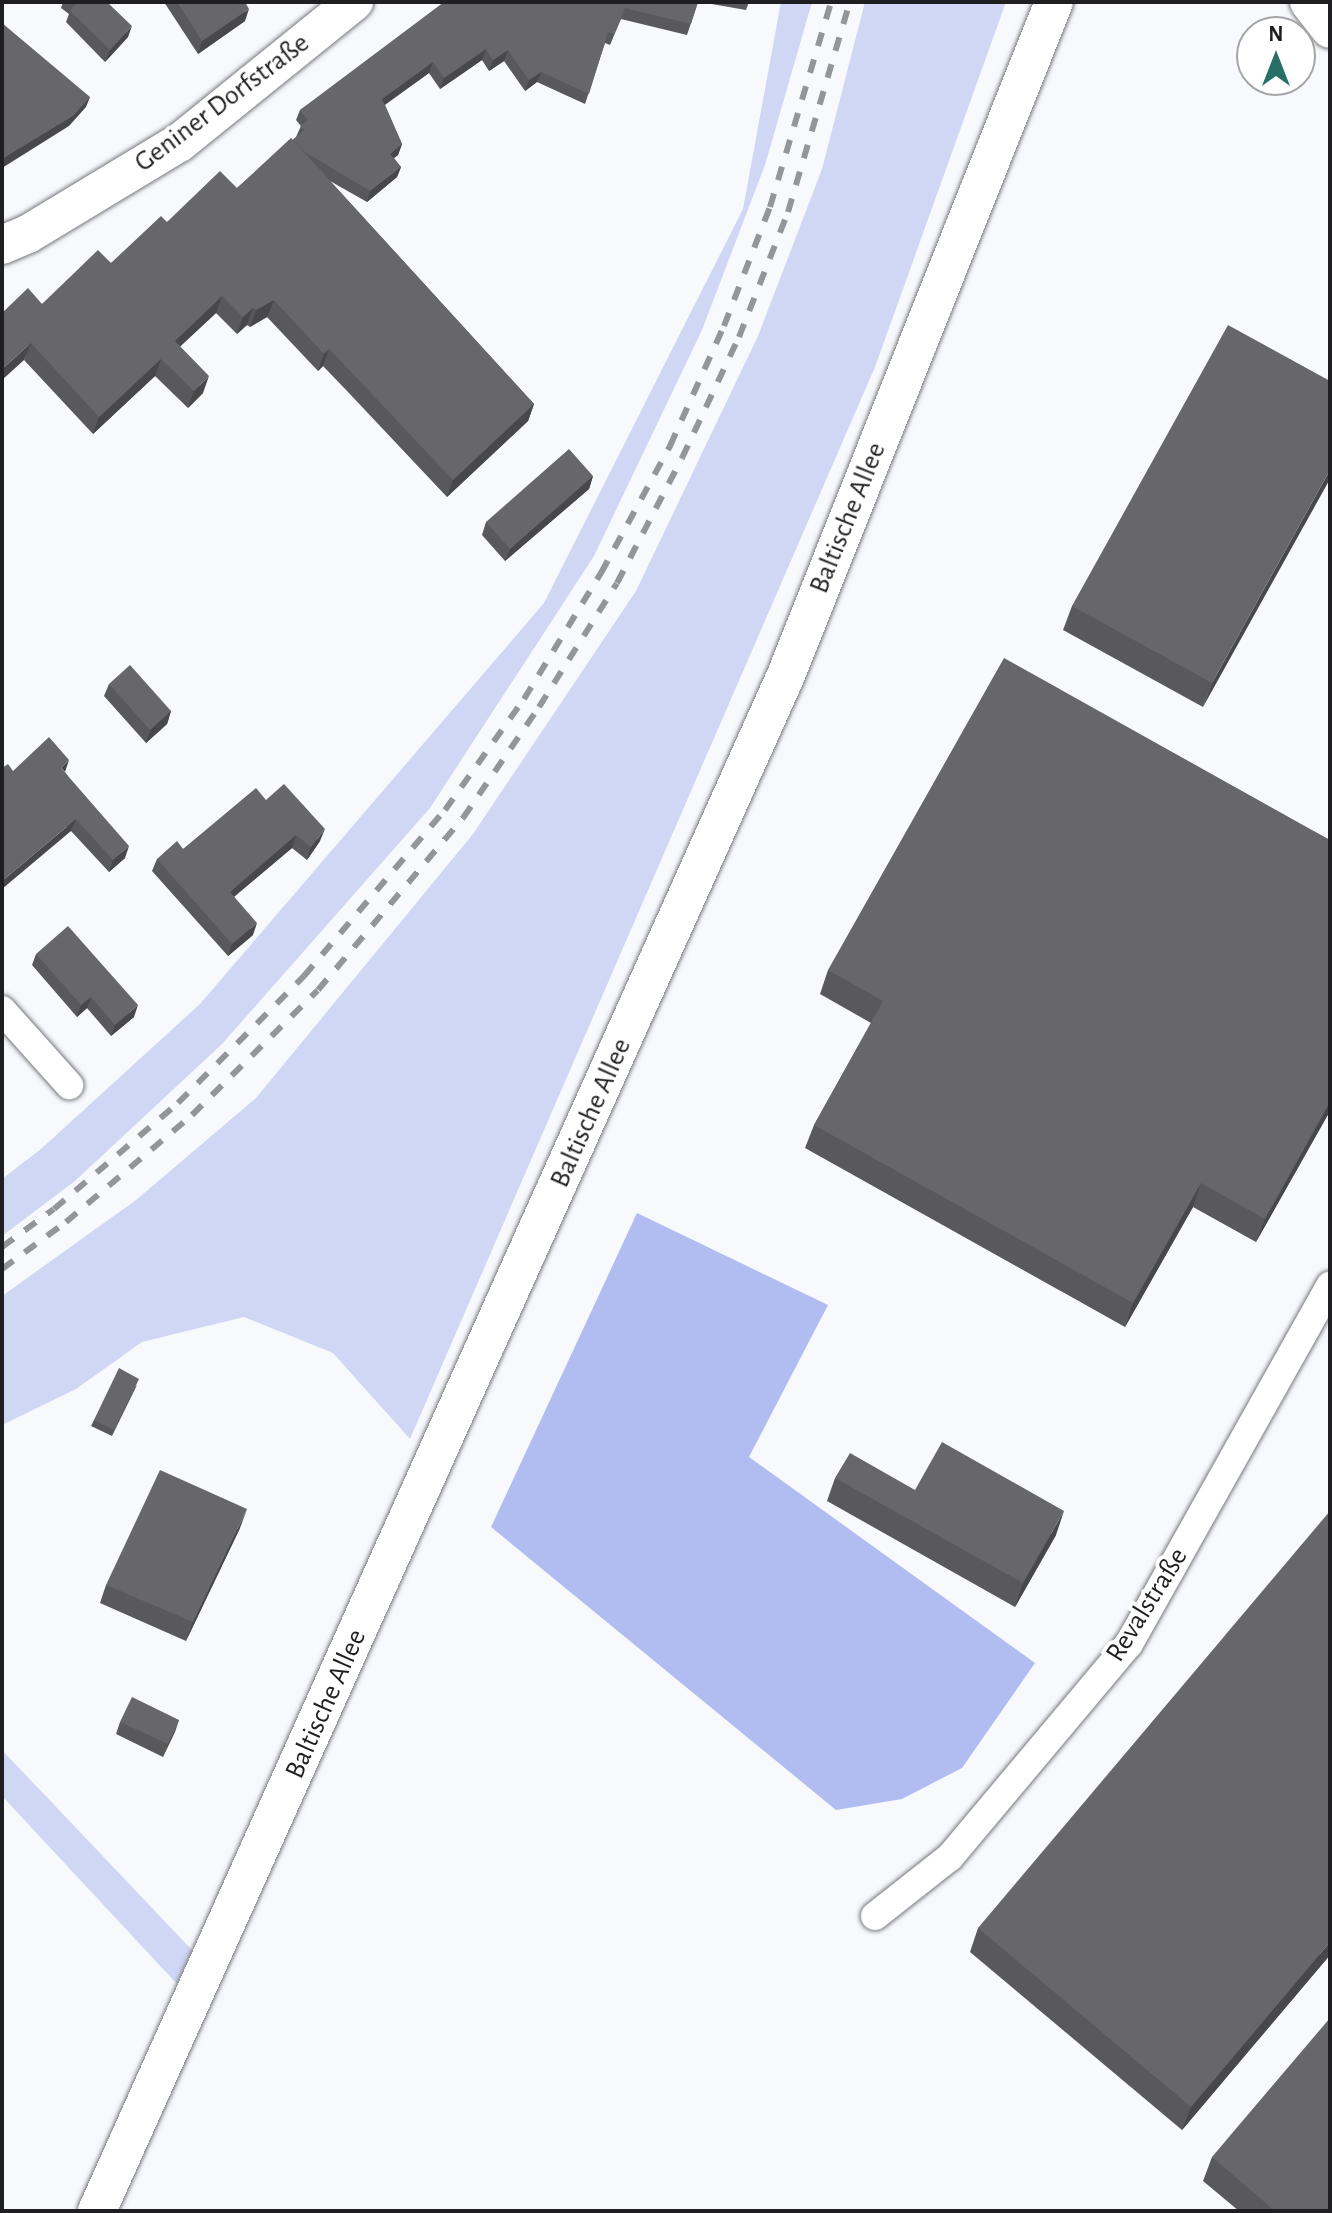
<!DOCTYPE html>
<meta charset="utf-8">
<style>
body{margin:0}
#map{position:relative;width:1332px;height:2213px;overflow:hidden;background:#f7f9fd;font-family:"Alegreya Sans",sans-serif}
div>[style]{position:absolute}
.green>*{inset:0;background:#cfd7f5}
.forest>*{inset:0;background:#b1bdf0}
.roads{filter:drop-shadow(0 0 2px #77787c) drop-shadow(0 0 2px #77787c)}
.street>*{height:28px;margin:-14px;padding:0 14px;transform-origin:14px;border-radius:14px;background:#fff}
.secondary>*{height:38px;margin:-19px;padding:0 19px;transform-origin:19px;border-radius:19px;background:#fff}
.rail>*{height:6px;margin-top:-3px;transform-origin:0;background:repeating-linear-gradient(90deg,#949598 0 14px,transparent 0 28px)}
.wall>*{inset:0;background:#59585b}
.shaded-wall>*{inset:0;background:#48474a}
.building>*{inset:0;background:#67666a}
span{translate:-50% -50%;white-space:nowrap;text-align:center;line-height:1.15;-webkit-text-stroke:8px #fff;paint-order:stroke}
.street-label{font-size:28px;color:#1f1f21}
.frame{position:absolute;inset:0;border:4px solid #1f1f21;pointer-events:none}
.north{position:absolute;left:1236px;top:16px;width:80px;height:80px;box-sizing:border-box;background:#fff;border:2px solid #a5a5a6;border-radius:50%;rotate:0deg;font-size:22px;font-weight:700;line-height:32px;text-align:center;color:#1f1f21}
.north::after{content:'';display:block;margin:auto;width:28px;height:36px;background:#276f67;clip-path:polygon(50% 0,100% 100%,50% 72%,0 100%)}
</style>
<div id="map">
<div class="green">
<div style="clip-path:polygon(781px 2px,812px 2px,765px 165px,702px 330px,594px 556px,430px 808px,222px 1044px,75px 1181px,2px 1236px,2px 1179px,41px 1149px,200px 1004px,544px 603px,743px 209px)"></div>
<div style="clip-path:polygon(865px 2px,1006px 2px,875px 367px,410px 1439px,333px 1353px,244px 1317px,142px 1342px,76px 1389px,2px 1425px,2px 1296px,136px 1200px,256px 1098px,473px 834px,636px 591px,758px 336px,822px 169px)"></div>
<div style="clip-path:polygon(2px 1750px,192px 1950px,177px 1984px,2px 1796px)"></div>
</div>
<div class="forest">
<div style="clip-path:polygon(637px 1213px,828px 1305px,749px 1457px,1035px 1663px,962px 1768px,902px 1799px,836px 1810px,491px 1527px)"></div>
</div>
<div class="roads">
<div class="street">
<div style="left:2px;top:1010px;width:101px;rotate:48.2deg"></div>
<div style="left:875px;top:1916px;width:95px;rotate:-38.2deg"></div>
<div style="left:950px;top:1857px;width:278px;rotate:-50deg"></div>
<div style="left:1129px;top:1644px;width:411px;rotate:-60.7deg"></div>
</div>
<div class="secondary">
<div style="left:1309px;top:2px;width:34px;rotate:52deg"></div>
<div style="left:2px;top:245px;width:28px;rotate:-23deg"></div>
<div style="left:28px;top:234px;width:176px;rotate:-31.1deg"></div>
<div style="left:179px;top:143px;width:225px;rotate:-38.9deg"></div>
<div style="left:97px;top:2211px;width:1683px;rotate:-65.84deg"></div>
<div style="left:786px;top:675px;width:724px;rotate:-68.29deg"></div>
</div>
</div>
<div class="rail">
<div style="left:2px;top:1247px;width:64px;rotate:-36.2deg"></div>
<div style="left:54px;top:1209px;width:163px;rotate:-40.5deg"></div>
<div style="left:178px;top:1103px;width:179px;rotate:-45.2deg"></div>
<div style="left:304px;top:976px;width:218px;rotate:-49.7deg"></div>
<div style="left:445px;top:810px;width:136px;rotate:-54.6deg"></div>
<div style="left:524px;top:699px;width:148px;rotate:-58.6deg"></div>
<div style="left:601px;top:573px;width:145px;rotate:-61.5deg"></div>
<div style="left:670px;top:446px;width:132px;rotate:-65.8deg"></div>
<div style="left:724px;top:326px;width:128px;rotate:-68.9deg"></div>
<div style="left:770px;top:207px;width:214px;rotate:-73.4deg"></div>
<div style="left:2px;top:1269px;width:79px;rotate:-36.3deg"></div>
<div style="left:66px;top:1222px;width:165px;rotate:-40.3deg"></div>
<div style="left:192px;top:1115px;width:177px;rotate:-44.8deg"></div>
<div style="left:318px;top:990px;width:225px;rotate:-49.9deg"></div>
<div style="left:463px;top:818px;width:135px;rotate:-55.6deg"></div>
<div style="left:539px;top:707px;width:146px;rotate:-57.8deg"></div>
<div style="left:617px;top:583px;width:141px;rotate:-62.5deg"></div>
<div style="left:682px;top:458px;width:134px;rotate:-64.8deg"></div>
<div style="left:739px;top:337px;width:134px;rotate:-68.6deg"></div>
<div style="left:788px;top:212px;width:219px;rotate:-73.6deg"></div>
</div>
<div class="wall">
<div style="clip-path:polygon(63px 2px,107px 2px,128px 37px,105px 62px,66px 22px,69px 14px,61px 8px)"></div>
<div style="clip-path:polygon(164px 2px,245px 2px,245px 21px,198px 54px)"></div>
<div style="clip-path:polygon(698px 2px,687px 35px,621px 19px,610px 45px,605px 43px,585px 104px,537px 82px,525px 91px,504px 61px,489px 71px,482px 60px,440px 89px,429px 73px,385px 105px,402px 144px,398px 155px,394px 158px,401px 167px,397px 177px,367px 202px,330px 181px,534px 404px,528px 421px,447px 497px,348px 392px,323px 366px,318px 371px,267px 317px,250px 327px,247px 325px,237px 334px,216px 313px,180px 346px,203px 393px,188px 408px,155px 376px,93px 434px,24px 360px,42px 304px,111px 263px,167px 222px,237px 188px,296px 137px,301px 126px,296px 120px,300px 110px,463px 4px)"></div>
<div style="clip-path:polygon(700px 2px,749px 2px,746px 10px)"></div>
<div style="clip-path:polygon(1330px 381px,1203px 707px,1063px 630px,1072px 606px)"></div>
<div style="clip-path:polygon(593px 476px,589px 489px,505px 561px,482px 535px,486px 522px)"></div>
<div style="clip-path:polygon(109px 684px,171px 711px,167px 724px,146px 743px,104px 696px)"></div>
<div style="clip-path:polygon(13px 771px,65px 772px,125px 858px,109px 872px,71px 831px)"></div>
<div style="clip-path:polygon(266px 800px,320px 841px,307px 860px,292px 848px,234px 897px,253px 935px,228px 956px,152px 871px,157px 859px,183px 849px)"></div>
<div style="clip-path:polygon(1330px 840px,1330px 1111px,1256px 1242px,1193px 1207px,1125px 1327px,805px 1148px,814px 1125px,871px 1023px,820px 994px,828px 970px)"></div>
<div style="clip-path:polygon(36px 954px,134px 1017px,111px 1036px,87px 1008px,77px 1017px,32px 965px)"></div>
<div style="clip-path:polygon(137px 1385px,112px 1436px,91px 1426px,94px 1420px)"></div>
<div style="clip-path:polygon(835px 1478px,1056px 1535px,1015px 1607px,827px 1501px)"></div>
<div style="clip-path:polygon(240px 1528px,186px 1641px,100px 1603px,106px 1585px)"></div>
<div style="clip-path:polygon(179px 1720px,163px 1757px,116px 1734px,120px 1722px)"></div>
<div style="clip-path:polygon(978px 1928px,1330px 1955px,1182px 2130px,970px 1952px)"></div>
<div style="clip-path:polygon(1212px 2157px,1330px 2211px,1239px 2211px,1203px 2181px)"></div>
</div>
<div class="shaded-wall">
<div style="clip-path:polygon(249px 9px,245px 21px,198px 54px,202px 41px)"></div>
<div style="clip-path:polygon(132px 26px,128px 37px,105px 62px,110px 50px)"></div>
<div style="clip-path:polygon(486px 49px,482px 60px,440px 89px,444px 78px)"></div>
<div style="clip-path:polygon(508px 50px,504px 61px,489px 71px,493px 60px)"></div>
<div style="clip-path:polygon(433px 62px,429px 73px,378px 109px,382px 99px)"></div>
<div style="clip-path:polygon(541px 72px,537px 82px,525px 91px,529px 80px)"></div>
<div style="clip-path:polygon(90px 97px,86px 107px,69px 126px,2px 168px,2px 159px)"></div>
<div style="clip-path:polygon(402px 144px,398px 155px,386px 164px,390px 154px)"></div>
<div style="clip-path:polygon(401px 167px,397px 177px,367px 202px,370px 191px)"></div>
<div style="clip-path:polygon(222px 296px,216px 313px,168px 358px,175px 341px)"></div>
<div style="clip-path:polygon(274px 300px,267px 317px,250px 327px,256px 310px)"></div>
<div style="clip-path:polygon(253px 308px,247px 325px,237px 334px,243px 317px)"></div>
<div style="clip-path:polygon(31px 343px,24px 360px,2px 380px,2px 369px)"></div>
<div style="clip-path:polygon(329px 349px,323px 366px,318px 371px,324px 354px)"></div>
<div style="clip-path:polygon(161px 359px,155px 376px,93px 434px,99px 417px)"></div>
<div style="clip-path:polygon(209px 376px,203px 393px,188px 408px,194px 391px)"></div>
<div style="clip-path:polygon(534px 404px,528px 421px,447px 497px,453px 480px)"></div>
<div style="clip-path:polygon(1330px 470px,1330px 479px,1203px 707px,1212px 683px)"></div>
<div style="clip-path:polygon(593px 476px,589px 489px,505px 561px,510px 549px)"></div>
<div style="clip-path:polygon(171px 711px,167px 724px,146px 743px,150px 730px)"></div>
<div style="clip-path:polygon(69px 760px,65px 772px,61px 768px)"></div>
<div style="clip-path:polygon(76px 819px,71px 831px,2px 889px,2px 881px)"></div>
<div style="clip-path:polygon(325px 829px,320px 841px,307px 860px,311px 847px)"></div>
<div style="clip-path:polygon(296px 835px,292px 848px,225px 904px,230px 892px)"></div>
<div style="clip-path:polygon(129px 846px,125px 858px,109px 872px,113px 860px)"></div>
<div style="clip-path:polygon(257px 923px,253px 935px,228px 956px,232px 944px)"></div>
<div style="clip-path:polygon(91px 997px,87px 1008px,77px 1017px,81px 1005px)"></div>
<div style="clip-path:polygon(138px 1005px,134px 1017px,111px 1036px,115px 1025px)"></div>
<div style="clip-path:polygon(1330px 1102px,1330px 1111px,1256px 1242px,1265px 1219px)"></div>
<div style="clip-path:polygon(1201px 1183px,1193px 1207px,1125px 1327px,1133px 1303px)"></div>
<div style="clip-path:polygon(247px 1509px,240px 1528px,186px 1641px,193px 1622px)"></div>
<div style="clip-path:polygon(1064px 1511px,1056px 1535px,1015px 1607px,1023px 1583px)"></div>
<div style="clip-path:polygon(179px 1720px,175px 1732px,163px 1757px,168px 1744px)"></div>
<div style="clip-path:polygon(1330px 1942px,1330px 1955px,1182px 2130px,1191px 2107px)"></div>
</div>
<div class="building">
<div style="clip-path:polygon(73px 2px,107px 2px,132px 26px,110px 50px,70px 11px,76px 3px)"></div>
<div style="clip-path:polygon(177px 2px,245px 2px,249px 9px,202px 41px)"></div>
<div style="clip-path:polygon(444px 2px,461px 2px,463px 4px,466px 2px,698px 2px,691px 24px,625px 8px,614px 34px,608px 32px,589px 94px,541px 72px,529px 80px,508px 50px,493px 60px,486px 49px,444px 78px,433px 62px,382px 99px,402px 144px,390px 154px,401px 167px,370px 191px,305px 152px,293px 140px,304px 130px,300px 126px,308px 120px,300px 110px)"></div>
<div style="clip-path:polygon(2px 23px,90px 97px,73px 116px,2px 159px,2px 102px,4px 100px,2px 98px)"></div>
<div style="clip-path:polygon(291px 138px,534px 404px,453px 480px,354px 375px,329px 349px,324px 354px,274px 300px,256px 310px,253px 308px,243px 317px,222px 296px,175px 341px,209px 376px,194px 391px,161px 359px,99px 417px,31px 343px,2px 369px,2px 313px,28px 288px,42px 304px,98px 250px,111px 263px,161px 216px,167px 222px,220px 171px,237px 188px)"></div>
<div style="clip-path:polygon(1228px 325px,1330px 381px,1330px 470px,1212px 683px,1072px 606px)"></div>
<div style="clip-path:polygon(569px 449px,593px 476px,510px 549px,486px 522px)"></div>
<div style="clip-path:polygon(1004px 658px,1330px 840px,1330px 1102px,1265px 1219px,1201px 1183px,1133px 1303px,814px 1125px,883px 1001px,828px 970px)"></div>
<div style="clip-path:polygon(130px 665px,171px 711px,150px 730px,109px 684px)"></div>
<div style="clip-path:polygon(49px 737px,69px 760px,61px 768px,129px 846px,113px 860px,76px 819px,2px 881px,2px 768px,8px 764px,13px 771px)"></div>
<div style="clip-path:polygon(284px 784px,325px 829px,311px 847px,296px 835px,230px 892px,257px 923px,232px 944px,157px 859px,177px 841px,183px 849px,256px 788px,266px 800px)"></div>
<div style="clip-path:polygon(68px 926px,138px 1005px,115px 1025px,91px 997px,81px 1005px,36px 954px)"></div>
<div style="clip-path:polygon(119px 1368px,139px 1379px,114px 1430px,94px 1420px)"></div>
<div style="clip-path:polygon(942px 1442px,1064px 1511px,1023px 1583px,835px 1478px,850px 1453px,915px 1490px)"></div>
<div style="clip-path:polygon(160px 1470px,247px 1509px,193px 1622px,106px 1585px)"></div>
<div style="clip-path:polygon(1330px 1511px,1330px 1942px,1191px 2107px,978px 1928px)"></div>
<div style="clip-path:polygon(132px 1697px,179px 1720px,168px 1744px,120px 1722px)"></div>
<div style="clip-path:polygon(1330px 2018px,1330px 2211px,1275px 2211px,1212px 2157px)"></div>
</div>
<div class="street-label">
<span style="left:222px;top:103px;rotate:-37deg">Geniner Dorfstraße</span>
<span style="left:848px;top:518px;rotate:-68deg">Baltische Allee</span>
<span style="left:591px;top:1113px;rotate:-66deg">Baltische Allee</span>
<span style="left:1147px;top:1605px;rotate:-58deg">Revalstraße</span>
<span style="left:326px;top:1704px;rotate:-66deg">Baltische Allee</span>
</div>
<div class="frame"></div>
<div class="north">N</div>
</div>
